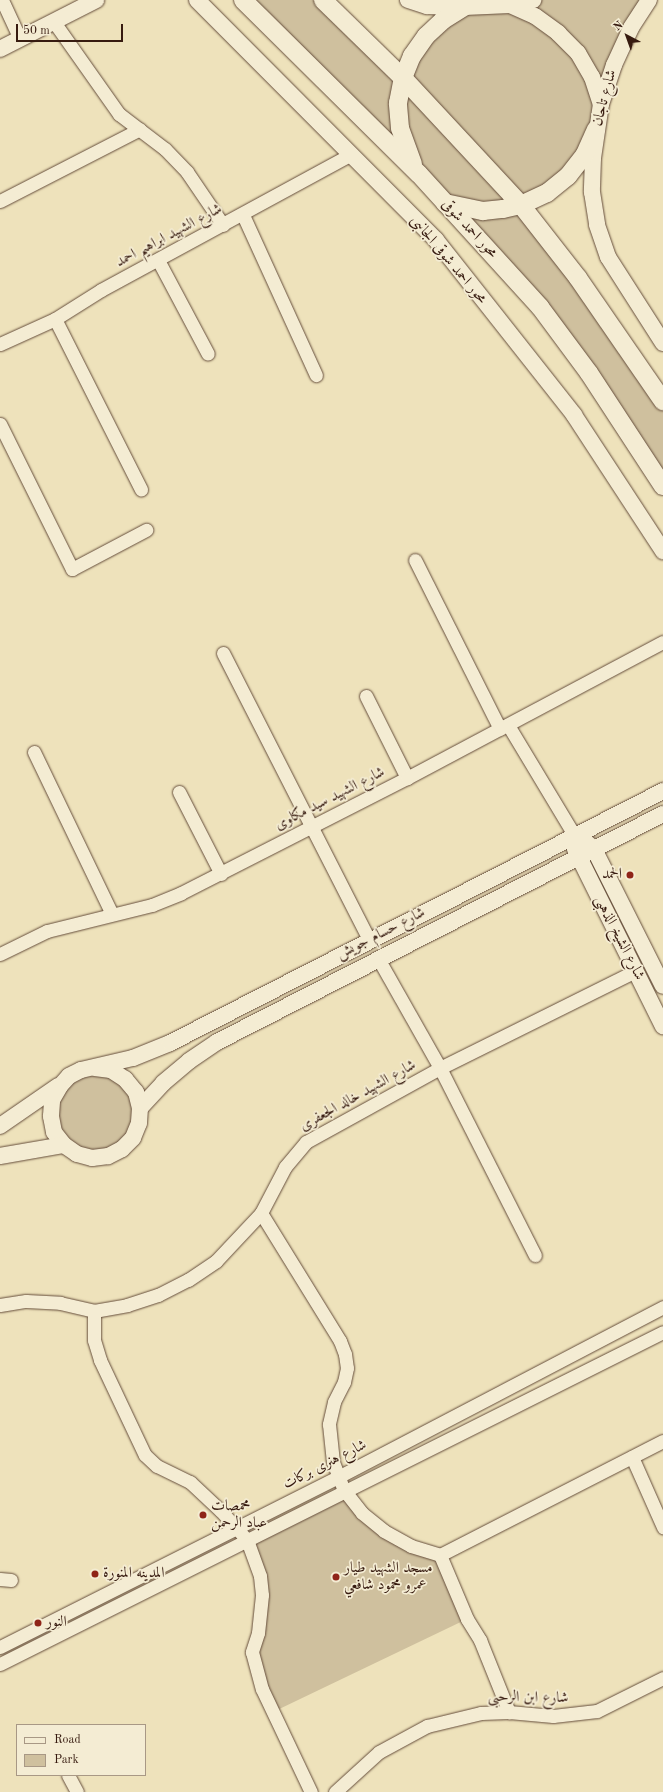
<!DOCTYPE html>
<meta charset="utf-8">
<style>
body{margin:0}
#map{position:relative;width:663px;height:1792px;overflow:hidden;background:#eee2bb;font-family:"Old Standard TT",Amiri,serif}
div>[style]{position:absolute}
.green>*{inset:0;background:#cfc09e}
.roads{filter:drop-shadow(0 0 1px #654d3b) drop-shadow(0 0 1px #654d3b)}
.minor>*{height:13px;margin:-6.5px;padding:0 6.5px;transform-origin:6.5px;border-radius:6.5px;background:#f4ecd3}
.tertiary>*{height:16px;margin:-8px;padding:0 8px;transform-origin:8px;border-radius:8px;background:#f4ecd3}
.secondary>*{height:18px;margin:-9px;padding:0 9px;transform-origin:9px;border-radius:9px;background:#f4ecd3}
.dots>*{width:11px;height:11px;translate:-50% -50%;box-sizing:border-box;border:2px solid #f4ecd3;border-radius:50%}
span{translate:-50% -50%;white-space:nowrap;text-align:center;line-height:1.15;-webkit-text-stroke:3.5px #f4ecd3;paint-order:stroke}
.street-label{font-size:15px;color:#371b10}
.poi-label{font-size:15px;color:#371b10}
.right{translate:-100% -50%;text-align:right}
.left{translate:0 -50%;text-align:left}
.legend{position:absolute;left:16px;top:1724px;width:130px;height:52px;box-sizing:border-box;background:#f4ecd3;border:1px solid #a89885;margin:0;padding:5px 7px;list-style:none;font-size:12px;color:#371b10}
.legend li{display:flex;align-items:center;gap:8px;height:20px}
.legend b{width:20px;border:1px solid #a89885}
.north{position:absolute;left:607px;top:16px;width:40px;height:40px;-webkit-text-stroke:3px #f4ecd3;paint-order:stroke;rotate:319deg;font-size:11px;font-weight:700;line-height:16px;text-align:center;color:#371b10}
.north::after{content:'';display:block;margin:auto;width:14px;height:18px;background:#371b10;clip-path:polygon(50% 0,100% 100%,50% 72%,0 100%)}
.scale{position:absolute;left:16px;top:24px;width:107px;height:18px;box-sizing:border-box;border:2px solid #371b10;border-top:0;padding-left:5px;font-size:12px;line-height:14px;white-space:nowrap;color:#371b10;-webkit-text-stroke:3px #f4ecd3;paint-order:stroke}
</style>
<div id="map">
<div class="green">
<div style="clip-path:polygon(243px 0,323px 0,403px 78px,443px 20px,533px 0,649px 0,585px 154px,522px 205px,663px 401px,663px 486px,540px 307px)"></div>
<div style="clip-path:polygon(81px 1070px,125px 1079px,139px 1123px,108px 1156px,64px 1145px,52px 1100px)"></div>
<div style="clip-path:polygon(344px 1490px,362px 1513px,440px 1555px,467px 1619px,273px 1712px,252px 1652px,261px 1614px,247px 1540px)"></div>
</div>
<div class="roads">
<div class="minor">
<div style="left:2px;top:0;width:43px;rotate:65.2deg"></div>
<div style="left:54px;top:22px;width:113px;rotate:54.8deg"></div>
<div style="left:119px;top:114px;width:58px;rotate:37.3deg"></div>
<div style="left:165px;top:149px;width:32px;rotate:46deg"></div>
<div style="left:187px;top:172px;width:64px;rotate:55.8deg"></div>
<div style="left:0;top:201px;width:157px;rotate:-27.2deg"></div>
<div style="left:243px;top:215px;width:176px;rotate:65.5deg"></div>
<div style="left:158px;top:260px;width:106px;rotate:62deg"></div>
<div style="left:55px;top:319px;width:191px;rotate:63.2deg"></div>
<div style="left:0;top:344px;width:60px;rotate:-24.4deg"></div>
<div style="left:55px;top:319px;width:54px;rotate:-32.2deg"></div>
<div style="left:101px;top:290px;width:285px;rotate:-28.5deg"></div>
<div style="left:0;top:424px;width:162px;rotate:63.6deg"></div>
<div style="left:72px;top:569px;width:84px;rotate:-27.8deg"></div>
<div style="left:415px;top:560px;width:189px;rotate:63.3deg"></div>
<div style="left:223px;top:653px;width:322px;rotate:63deg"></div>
<div style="left:366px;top:696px;width:92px;rotate:63.4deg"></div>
<div style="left:508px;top:725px;width:128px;rotate:59deg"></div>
<div style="left:34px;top:752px;width:180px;rotate:64.3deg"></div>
<div style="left:179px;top:792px;width:92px;rotate:62.9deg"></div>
<div style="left:0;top:954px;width:52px;rotate:-26.1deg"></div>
<div style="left:47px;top:931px;width:108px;rotate:-13.9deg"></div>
<div style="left:152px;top:905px;width:31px;rotate:-22deg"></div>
<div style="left:181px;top:893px;width:254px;rotate:-27deg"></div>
<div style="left:407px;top:778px;width:290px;rotate:-28deg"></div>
<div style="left:379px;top:960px;width:124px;rotate:60.5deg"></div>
<div style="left:440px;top:1068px;width:210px;rotate:63.1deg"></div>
<div style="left:261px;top:1213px;width:150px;rotate:58.3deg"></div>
<div style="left:340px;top:1341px;width:14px;rotate:69deg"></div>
<div style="left:345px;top:1354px;width:14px;rotate:82deg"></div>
<div style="left:347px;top:1368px;width:14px;rotate:102deg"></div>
<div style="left:344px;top:1382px;width:22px;rotate:117deg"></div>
<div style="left:334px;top:1402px;width:23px;rotate:103deg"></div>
<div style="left:329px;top:1424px;width:38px;rotate:84deg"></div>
<div style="left:333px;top:1462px;width:30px;rotate:69deg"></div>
<div style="left:344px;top:1490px;width:29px;rotate:52deg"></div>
<div style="left:362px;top:1513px;width:28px;rotate:39deg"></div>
<div style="left:384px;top:1531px;width:31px;rotate:29deg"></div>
<div style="left:411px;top:1546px;width:30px;rotate:17deg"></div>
<div style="left:440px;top:1555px;width:69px;rotate:67.1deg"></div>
<div style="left:467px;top:1619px;width:25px;rotate:58deg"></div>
<div style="left:480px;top:1640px;width:78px;rotate:68.1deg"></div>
<div style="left:0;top:1305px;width:26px;rotate:-9deg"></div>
<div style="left:26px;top:1301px;width:34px;rotate:3deg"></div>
<div style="left:60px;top:1303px;width:35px;rotate:13deg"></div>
<div style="left:94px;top:1311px;width:34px;rotate:-10deg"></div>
<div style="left:127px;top:1305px;width:33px;rotate:-18deg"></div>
<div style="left:158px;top:1295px;width:34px;rotate:-27deg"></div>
<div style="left:188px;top:1280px;width:34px;rotate:-34deg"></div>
<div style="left:216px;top:1261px;width:66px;rotate:-46.8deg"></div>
<div style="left:261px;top:1213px;width:52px;rotate:-62.4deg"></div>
<div style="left:285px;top:1167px;width:33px;rotate:-50deg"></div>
<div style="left:306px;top:1142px;width:153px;rotate:-28.9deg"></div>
<div style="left:440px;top:1068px;width:218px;rotate:-26.4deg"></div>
<div style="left:94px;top:1311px;width:29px;rotate:90deg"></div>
<div style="left:94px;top:1340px;width:21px;rotate:73deg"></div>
<div style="left:100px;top:1360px;width:105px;rotate:64.7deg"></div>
<div style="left:145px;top:1455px;width:16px;rotate:43deg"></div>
<div style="left:157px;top:1466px;width:37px;rotate:26deg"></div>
<div style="left:190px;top:1482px;width:42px;rotate:43.1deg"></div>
<div style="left:221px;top:1511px;width:39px;rotate:48deg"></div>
<div style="left:247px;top:1540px;width:38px;rotate:70deg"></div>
<div style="left:260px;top:1576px;width:19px;rotate:84deg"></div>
<div style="left:262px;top:1595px;width:38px;rotate:96deg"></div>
<div style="left:258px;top:1633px;width:20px;rotate:108deg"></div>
<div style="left:252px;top:1652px;width:38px;rotate:75deg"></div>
<div style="left:262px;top:1689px;width:114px;rotate:64.6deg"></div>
<div style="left:632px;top:1457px;width:77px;rotate:66.1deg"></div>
<div style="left:440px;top:1555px;width:250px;rotate:-27.1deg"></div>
<div style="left:0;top:1579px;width:11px;rotate:5deg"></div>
<div style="left:0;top:1647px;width:378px;rotate:-26.7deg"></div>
<div style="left:338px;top:1477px;width:367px;rotate:-27.6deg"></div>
<div style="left:0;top:1664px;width:741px;rotate:-26.6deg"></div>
<div style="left:68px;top:1775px;width:19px;rotate:62deg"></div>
<div style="left:335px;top:1792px;width:59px;rotate:-42.3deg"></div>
<div style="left:379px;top:1752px;width:55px;rotate:-28.4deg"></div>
<div style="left:427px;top:1726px;width:56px;rotate:-13.5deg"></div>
<div style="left:481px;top:1713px;width:28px;rotate:-2deg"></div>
<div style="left:509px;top:1712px;width:44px;rotate:5.2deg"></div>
<div style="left:553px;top:1716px;width:44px;rotate:-6.5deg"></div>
<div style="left:597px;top:1711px;width:74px;rotate:-26.6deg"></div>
</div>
<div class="tertiary">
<div style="left:197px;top:0;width:339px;rotate:45.1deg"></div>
<div style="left:436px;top:240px;width:223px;rotate:51.7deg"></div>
<div style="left:574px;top:415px;width:163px;rotate:56.8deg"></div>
<div style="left:408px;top:0;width:20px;rotate:18deg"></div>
<div style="left:427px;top:6px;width:37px;rotate:2deg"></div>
<div style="left:464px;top:7px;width:46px;rotate:-2.5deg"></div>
<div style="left:510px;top:5px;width:24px;rotate:-12deg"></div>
<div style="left:649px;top:0;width:33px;rotate:123deg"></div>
<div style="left:631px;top:28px;width:41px;rotate:114.7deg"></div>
<div style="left:614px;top:65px;width:41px;rotate:108.4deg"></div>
<div style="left:601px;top:104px;width:55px;rotate:98.4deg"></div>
<div style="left:593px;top:158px;width:34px;rotate:92deg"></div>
<div style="left:592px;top:192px;width:33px;rotate:81deg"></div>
<div style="left:597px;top:225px;width:34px;rotate:71deg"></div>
<div style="left:608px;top:257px;width:102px;rotate:57.4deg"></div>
<div style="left:510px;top:5px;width:27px;rotate:24deg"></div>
<div style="left:535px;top:16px;width:29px;rotate:36deg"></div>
<div style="left:558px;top:33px;width:28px;rotate:45deg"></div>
<div style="left:578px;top:53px;width:28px;rotate:60deg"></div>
<div style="left:592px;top:77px;width:28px;rotate:72deg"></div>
<div style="left:0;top:49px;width:108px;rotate:-27deg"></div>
<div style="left:586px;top:842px;width:11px;rotate:41deg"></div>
<div style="left:594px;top:849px;width:153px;rotate:63.3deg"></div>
<div style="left:575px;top:849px;width:198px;rotate:63.6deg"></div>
<div style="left:95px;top:1068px;width:16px;rotate:7deg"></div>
<div style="left:111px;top:1070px;width:17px;rotate:33deg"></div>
<div style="left:125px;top:1079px;width:17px;rotate:50deg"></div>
<div style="left:136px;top:1092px;width:16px;rotate:76deg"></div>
<div style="left:140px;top:1108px;width:15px;rotate:94deg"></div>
<div style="left:139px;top:1123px;width:16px;rotate:112deg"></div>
<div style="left:133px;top:1138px;width:16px;rotate:135deg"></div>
<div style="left:122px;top:1149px;width:16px;rotate:153deg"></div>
<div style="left:108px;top:1156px;width:16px;rotate:173deg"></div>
<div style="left:92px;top:1158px;width:16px;rotate:-165deg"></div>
<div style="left:77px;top:1154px;width:16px;rotate:-145deg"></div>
<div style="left:64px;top:1145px;width:16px;rotate:-128deg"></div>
<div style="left:54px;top:1132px;width:16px;rotate:-101deg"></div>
<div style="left:51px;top:1116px;width:16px;rotate:-86deg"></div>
<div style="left:52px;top:1100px;width:16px;rotate:-60deg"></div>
<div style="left:60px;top:1086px;width:13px;rotate:-48deg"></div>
<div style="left:69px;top:1076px;width:13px;rotate:-27deg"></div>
<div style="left:81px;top:1070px;width:53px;rotate:-13deg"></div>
<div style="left:133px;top:1058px;width:40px;rotate:-22deg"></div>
<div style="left:170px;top:1043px;width:554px;rotate:-27.07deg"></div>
<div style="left:140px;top:1108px;width:34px;rotate:-47deg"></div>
<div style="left:163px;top:1083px;width:34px;rotate:-40deg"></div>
<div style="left:189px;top:1061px;width:34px;rotate:-34deg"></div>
<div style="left:217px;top:1042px;width:501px;rotate:-27.08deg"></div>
<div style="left:0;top:1126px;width:70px;rotate:-34.6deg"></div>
<div style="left:0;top:1156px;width:65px;rotate:-9.8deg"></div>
</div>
<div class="secondary">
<div style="left:243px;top:0;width:247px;rotate:44.7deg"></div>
<div style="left:419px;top:174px;width:180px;rotate:47.7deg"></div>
<div style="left:540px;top:307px;width:82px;rotate:53.4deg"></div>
<div style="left:589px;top:373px;width:135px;rotate:56.8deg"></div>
<div style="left:323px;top:0;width:112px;rotate:44.3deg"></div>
<div style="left:403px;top:78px;width:173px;rotate:47.1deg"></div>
<div style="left:521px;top:205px;width:93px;rotate:52deg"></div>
<div style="left:578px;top:278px;width:150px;rotate:55.4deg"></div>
<div style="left:413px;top:164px;width:38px;rotate:-110deg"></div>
<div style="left:400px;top:128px;width:25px;rotate:-95deg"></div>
<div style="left:398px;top:103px;width:25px;rotate:-79deg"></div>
<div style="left:403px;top:78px;width:24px;rotate:-68deg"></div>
<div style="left:412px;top:56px;width:24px;rotate:-55deg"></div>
<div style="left:426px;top:36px;width:23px;rotate:-43deg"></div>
<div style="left:443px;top:20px;width:25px;rotate:-32deg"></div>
<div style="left:445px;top:203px;width:39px;rotate:12deg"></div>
<div style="left:483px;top:211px;width:20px;rotate:-6deg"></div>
<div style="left:503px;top:209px;width:18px;rotate:-13deg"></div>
<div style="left:521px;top:205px;width:29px;rotate:-25deg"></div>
<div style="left:547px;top:193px;width:27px;rotate:-39deg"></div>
<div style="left:568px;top:176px;width:28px;rotate:-52deg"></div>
<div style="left:585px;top:154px;width:27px;rotate:-66deg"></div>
</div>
</div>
<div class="dots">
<div style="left:630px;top:875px;background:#8f2418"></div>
<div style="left:203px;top:1515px;background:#8f2418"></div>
<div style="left:95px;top:1574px;background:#8f2418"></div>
<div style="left:336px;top:1577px;background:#8f2418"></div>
<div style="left:38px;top:1623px;background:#8f2418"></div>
</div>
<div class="street-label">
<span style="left:605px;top:98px;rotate:-75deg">شارع تاجان</span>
<span style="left:469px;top:229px;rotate:47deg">محور احمد شوقى</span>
<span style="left:169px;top:236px;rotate:-28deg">شارع الشهيد ابراهيم احمد</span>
<span style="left:448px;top:260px;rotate:50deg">محور احمد شوقى الجانبى</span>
<span style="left:330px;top:799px;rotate:-27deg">شارع الشهيد سيد مكاوى</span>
<span style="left:381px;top:934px;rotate:-27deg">شارع حسام جويش</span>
<span style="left:619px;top:938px;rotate:63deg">شارع الشيخ الذهبى</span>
<span style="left:358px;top:1096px;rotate:-29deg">شارع الشهيد خالد الجعفرى</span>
<span style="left:325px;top:1465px;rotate:-27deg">شارع هنرى بركات</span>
<span style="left:528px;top:1698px;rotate:1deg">شارع ابن الرحبى</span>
</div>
<div class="poi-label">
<span class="right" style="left:622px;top:875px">الحمد</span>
<span class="left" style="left:211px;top:1515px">محمصات<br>عباد الرحمن</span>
<span class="left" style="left:344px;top:1577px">مسجد الشهيد طيار<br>عمرو محمود شافعي</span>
<span class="left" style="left:103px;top:1574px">المدينه المنورة</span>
<span class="left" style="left:46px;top:1623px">النور</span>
</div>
<ul class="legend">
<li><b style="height:5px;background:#f4ecd3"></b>Road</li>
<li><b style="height:11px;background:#cfc09e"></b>Park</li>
</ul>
<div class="north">N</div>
<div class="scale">50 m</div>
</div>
